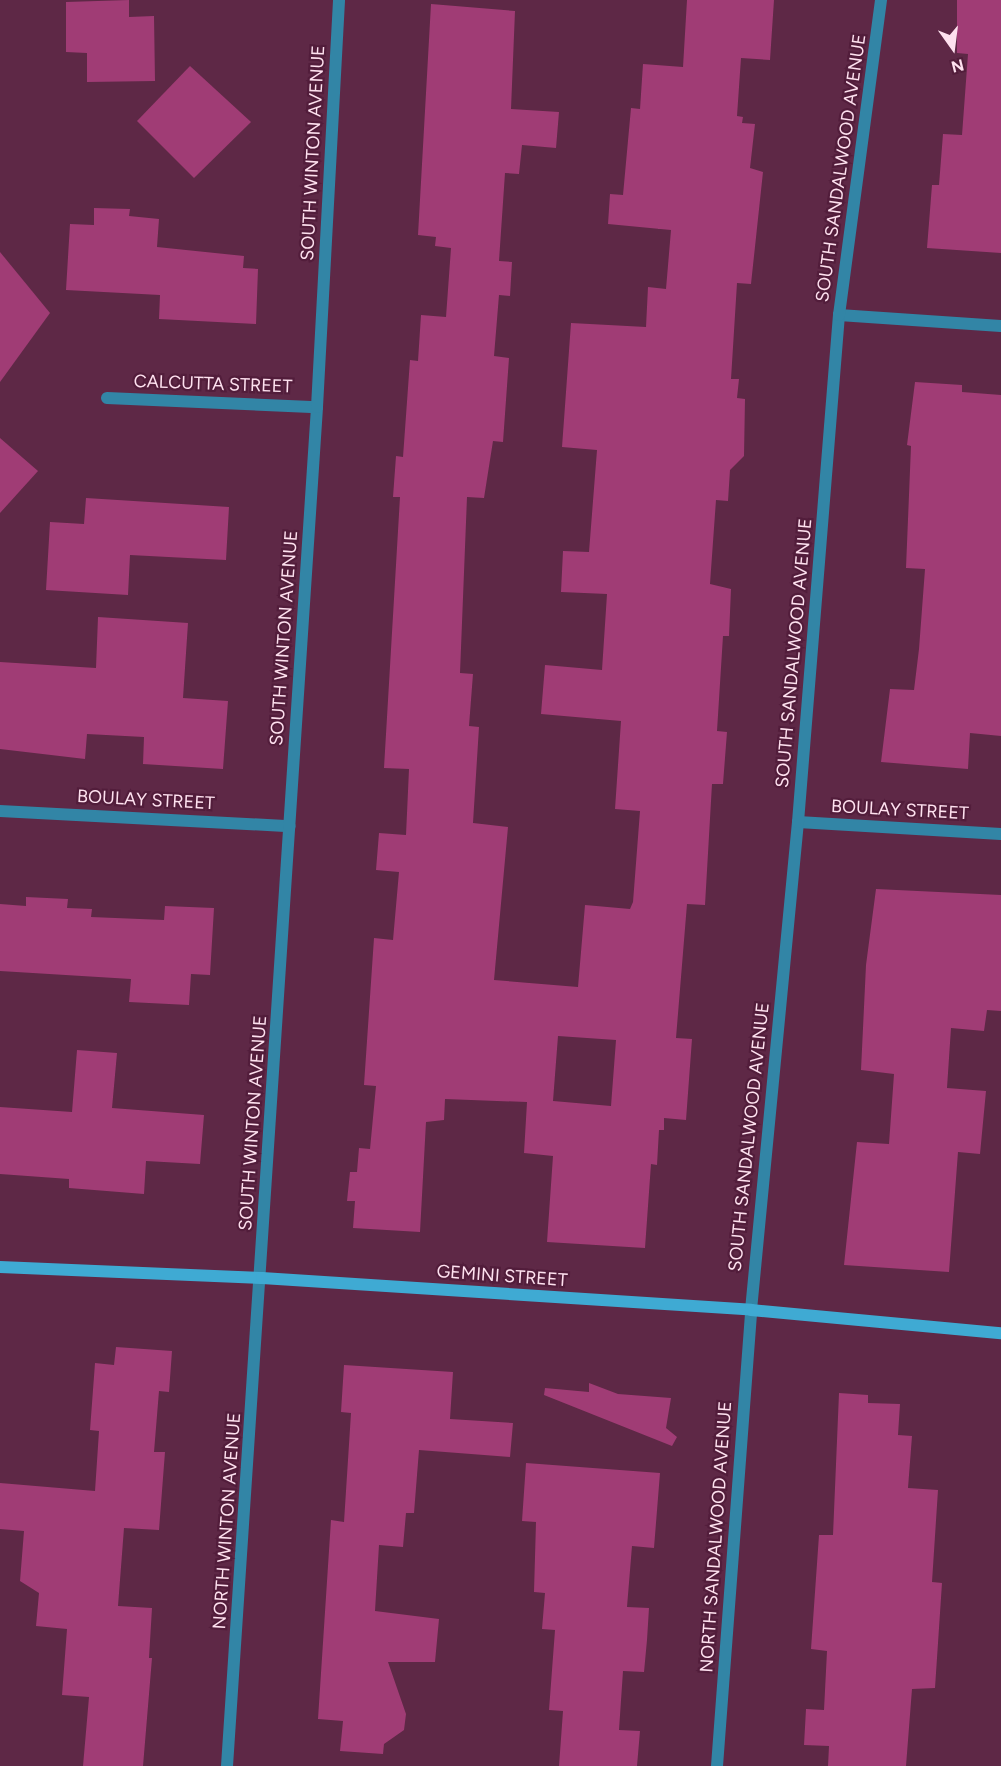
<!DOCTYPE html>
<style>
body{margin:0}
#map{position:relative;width:1001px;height:1766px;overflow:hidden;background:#5e2846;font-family:Figtree,sans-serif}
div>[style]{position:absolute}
.building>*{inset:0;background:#a03c75}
.street>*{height:12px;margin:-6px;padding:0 6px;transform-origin:6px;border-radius:6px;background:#3285a6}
.secondary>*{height:12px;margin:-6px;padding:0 6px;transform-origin:6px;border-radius:6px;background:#3faad3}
span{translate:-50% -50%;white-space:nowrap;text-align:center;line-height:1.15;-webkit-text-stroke:4.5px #521d3b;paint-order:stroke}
.street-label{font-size:18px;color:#fee1ef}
.north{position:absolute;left:923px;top:18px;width:60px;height:60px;-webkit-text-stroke:4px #521d3b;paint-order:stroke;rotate:166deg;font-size:16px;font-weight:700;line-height:24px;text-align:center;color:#fee1ef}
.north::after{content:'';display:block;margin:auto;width:21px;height:27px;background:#fee1ef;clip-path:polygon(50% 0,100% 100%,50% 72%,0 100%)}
</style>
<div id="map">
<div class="building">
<div style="clip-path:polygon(129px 0,129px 17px,154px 16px,155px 81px,87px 82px,87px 53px,66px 52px,66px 2px)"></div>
<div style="clip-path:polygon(evenodd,687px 0,774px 0,770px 60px,741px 58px,737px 116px,743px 117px,742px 123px,755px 124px,750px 168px,763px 172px,751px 284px,737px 283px,731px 379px,739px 379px,737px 398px,745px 399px,744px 456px,730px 470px,728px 501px,716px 500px,710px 584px,731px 589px,729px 636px,723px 636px,717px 731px,727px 732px,723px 784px,712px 784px,705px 905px,687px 904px,676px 1038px,692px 1039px,686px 1120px,664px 1118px,664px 1130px,659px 1130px,657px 1165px,651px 1164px,645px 1248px,547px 1242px,553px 1156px,524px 1153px,527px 1102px,445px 1099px,444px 1120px,426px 1122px,420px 1232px,353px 1228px,355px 1201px,347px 1201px,350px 1172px,357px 1172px,359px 1148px,370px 1149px,376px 1086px,364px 1085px,374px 938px,393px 940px,399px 872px,376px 870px,379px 833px,406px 835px,409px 769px,384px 768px,400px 497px,393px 497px,396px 456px,403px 457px,410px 360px,418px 361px,421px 315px,446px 317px,451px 248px,435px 246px,436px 237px,418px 235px,431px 4px,515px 11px,511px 109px,559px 112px,556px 148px,522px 145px,519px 174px,505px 173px,499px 261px,512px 262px,510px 296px,499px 295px,494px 356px,509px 358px,503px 442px,493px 441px,484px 498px,467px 497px,460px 673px,473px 674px,469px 726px,479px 727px,473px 823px,508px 827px,494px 980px,578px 987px,585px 905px,630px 909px,633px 902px,640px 811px,615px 809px,621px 721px,541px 714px,545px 665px,602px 670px,607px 594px,561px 592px,563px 551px,589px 552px,597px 450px,562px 447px,571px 323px,646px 327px,648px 287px,666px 289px,671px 230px,608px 224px,610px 194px,623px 195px,631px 108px,640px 109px,643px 64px,683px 67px,687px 0,558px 1036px,616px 1040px,611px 1106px,553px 1101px,558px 1036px)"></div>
<div style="clip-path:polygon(957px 0,1001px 0,1001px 253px,927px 248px,932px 185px,939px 185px,943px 134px,962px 135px,968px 54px,957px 53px)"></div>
<div style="clip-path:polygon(190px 66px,251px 122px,194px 178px,137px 121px)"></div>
<div style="clip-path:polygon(94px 208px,130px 209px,129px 216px,159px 219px,157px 247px,244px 256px,243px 268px,258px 269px,256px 324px,159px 319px,160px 295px,66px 290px,70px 224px,94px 225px)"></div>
<div style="clip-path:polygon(0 252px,50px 313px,0 382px)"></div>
<div style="clip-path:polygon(915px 382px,962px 385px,962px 392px,1001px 395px,1001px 736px,970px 733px,968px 769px,881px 762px,890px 689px,914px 690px,919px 649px,925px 569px,906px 568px,911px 446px,907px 445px)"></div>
<div style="clip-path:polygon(0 438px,38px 471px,0 513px)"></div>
<div style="clip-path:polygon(86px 498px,229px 507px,226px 560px,130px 555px,128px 595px,46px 590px,50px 522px,84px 524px)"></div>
<div style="clip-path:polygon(98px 617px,188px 623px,183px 698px,228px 701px,223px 769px,143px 764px,144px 737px,87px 734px,85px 759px,0 749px,0 662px,96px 668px)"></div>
<div style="clip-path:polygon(876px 889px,1001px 895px,1001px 1011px,987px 1010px,984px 1031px,951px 1028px,947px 1088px,986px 1091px,980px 1154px,958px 1152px,949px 1272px,844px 1265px,857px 1142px,889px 1144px,894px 1074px,861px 1070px,866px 965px)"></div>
<div style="clip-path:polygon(26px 897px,68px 899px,67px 908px,92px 909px,91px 917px,164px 920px,165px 906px,214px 908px,210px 975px,191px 974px,189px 1005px,129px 1002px,131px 979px,0 971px,0 904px,26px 906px)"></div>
<div style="clip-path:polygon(77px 1050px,117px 1053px,112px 1108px,204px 1115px,200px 1164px,146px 1161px,144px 1194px,69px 1188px,69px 1179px,0 1174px,0 1107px,72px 1112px)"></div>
<div style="clip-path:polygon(116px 1347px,172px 1351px,169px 1392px,159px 1391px,154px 1452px,165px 1452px,159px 1530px,124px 1528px,118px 1606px,152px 1608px,149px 1658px,152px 1658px,143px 1766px,83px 1766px,89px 1697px,62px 1695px,67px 1629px,36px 1626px,39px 1593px,20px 1581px,24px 1531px,0 1529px,0 1483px,95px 1491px,99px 1431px,90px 1430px,95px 1363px,114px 1365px)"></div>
<div style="clip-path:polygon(344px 1365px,453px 1372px,450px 1419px,513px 1423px,510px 1457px,419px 1450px,414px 1513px,406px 1513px,403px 1547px,379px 1545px,375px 1611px,439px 1619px,435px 1662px,388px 1662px,406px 1714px,404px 1730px,384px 1744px,383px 1754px,340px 1751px,343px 1721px,318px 1719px,331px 1520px,344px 1522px,351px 1413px,341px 1412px)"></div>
<div style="clip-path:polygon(589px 1383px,618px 1394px,671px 1398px,666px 1428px,677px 1437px,672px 1446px,544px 1395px,545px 1388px,589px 1392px)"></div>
<div style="clip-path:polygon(839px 1393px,868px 1395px,868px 1403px,900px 1404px,898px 1435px,912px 1436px,908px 1488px,938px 1490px,932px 1582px,942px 1583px,935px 1688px,912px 1689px,906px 1766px,828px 1766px,829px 1746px,804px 1745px,806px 1709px,824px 1710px,827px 1651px,811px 1649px,819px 1535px,833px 1535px)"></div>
<div style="clip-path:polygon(526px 1463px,660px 1473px,654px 1548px,632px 1546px,627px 1607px,649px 1608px,647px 1640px,644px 1672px,623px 1671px,619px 1730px,640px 1731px,637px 1766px,559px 1766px,563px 1711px,549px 1710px,555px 1630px,542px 1629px,545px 1593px,534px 1592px,536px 1522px,522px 1521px)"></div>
</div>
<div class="street">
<div style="left:839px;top:315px;width:162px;rotate:3.9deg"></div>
<div style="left:107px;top:398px;width:210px;rotate:2.5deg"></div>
<div style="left:0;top:811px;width:290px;rotate:3deg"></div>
<div style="left:798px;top:822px;width:203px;rotate:3.4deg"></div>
<div style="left:227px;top:1766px;width:1362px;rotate:-86.21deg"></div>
<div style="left:317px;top:407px;width:408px;rotate:-86.9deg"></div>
<div style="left:717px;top:1766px;width:457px;rotate:-85.7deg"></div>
<div style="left:751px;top:1310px;width:490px;rotate:-84.5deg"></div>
<div style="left:798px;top:822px;width:509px;rotate:-85.38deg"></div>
<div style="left:839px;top:315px;width:318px;rotate:-82.4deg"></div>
</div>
<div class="secondary">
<div style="left:0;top:1267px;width:262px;rotate:2.4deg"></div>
<div style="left:262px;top:1278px;width:490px;rotate:3.7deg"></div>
<div style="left:751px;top:1310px;width:251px;rotate:5.3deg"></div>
</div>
<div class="street-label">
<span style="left:313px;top:153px;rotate:-87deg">SOUTH WINTON AVENUE</span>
<span style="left:841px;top:168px;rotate:-82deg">SOUTH SANDALWOOD AVENUE</span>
<span style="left:213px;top:384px;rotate:2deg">CALCUTTA STREET</span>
<span style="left:284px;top:638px;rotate:-86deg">SOUTH WINTON AVENUE</span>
<span style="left:794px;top:653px;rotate:-85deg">SOUTH SANDALWOOD AVENUE</span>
<span style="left:146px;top:800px;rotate:3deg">BOULAY STREET</span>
<span style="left:900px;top:810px;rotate:3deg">BOULAY STREET</span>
<span style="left:253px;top:1123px;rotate:-86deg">SOUTH WINTON AVENUE</span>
<span style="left:749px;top:1137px;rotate:-84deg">SOUTH SANDALWOOD AVENUE</span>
<span style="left:502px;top:1276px;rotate:4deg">GEMINI STREET</span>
<span style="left:227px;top:1521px;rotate:-86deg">NORTH WINTON AVENUE</span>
<span style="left:716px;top:1537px;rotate:-86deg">NORTH SANDALWOOD AVENUE</span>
</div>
<div class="north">N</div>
</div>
